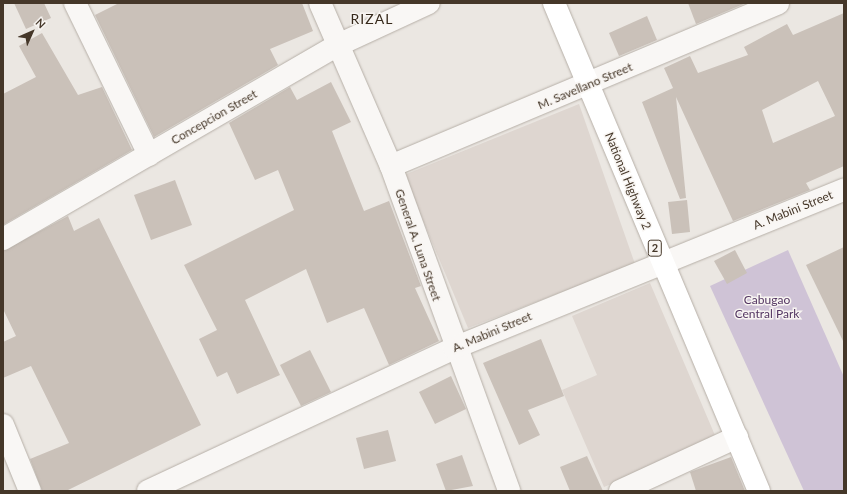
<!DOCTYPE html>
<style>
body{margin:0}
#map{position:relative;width:847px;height:494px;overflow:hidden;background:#ebe7e2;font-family:Lato,sans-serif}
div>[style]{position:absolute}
.built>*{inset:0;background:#ded6d0}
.green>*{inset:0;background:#cfc3d6}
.building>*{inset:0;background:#cac1b9}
.roads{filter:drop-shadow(0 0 1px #b6afa7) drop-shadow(0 0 1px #b6afa7)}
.minor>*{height:22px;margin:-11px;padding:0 11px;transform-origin:11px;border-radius:11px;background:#f9f7f5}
.highway>*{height:22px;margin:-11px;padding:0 11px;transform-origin:11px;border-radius:11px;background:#fff}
span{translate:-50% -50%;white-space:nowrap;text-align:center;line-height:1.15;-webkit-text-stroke:3px #f8f5f2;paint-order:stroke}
.shield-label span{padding:1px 3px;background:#f8f5f2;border:1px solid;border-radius:3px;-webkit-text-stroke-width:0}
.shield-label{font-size:11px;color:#453729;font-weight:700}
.street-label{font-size:12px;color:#453729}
.park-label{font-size:12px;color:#533562}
.quarter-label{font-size:14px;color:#36291b;letter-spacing:1px}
.frame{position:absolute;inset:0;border:4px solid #453729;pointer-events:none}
.north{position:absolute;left:12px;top:12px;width:40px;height:40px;-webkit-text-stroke:3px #f8f5f2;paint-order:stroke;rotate:45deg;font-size:11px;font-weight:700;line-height:16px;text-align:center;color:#453729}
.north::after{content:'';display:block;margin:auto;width:14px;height:18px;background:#453729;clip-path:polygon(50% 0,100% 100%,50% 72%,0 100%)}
</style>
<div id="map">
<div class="built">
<div style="clip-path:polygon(579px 104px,635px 264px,468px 328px,404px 175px)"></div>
<div style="clip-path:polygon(650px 283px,717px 440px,604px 487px,562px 390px,597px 375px,572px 316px)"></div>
</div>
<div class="green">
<div style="clip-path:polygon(788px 250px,844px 377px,844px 491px,804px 491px,710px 286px)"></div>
</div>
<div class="building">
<div style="clip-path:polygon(14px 3px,44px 3px,51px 18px,26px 29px)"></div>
<div style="clip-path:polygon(119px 3px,302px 3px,313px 31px,270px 49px,278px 65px,154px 137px,95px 15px)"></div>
<div style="clip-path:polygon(688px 3px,746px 3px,696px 24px)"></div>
<div style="clip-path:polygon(evenodd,844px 13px,844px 166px,806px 183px,810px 190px,733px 221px,676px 97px,686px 198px,680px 199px,642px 102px,673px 88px,664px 68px,690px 56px,698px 73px,748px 55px,744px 47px,787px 24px,793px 35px,844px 13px,818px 81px,835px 116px,773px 143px,762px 110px,818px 81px)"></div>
<div style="clip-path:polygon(647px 16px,657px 40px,619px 56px,609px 33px)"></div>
<div style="clip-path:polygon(42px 33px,78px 95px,102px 87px,132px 150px,3px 225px,3px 94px,36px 77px,19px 46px)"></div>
<div style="clip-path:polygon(331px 82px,351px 122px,332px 131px,364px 211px,389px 201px,421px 286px,415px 288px,439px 341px,389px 365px,364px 308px,327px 323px,306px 269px,245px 300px,280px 375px,237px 394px,227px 372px,217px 377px,199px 339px,217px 330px,184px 265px,294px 210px,278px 170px,255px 180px,229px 123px,290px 87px,297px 100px)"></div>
<div style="clip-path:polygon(175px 180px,192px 225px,151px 240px,134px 195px)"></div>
<div style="clip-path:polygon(687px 200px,690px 232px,672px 234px,668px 202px)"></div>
<div style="clip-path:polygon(68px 216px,74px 231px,99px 218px,201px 425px,66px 491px,42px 491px,30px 459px,69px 443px,31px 366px,3px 378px,3px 342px,16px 336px,3px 309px,3px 251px)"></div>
<div style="clip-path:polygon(844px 247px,844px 343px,806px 265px)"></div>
<div style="clip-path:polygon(735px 250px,747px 273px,727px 284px,714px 261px)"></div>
<div style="clip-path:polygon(541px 339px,564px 396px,528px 410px,540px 435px,519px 445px,483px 363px)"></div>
<div style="clip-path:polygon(310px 350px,331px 392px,301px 406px,280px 365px)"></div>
<div style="clip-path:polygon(451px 376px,466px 409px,435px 424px,419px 392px)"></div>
<div style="clip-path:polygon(388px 430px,396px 461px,364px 469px,356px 438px)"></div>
<div style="clip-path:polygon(462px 455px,473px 486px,446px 491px,436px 464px)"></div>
<div style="clip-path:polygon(587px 456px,603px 491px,570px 491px,560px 467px)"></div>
<div style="clip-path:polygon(731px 457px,745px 491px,696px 491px,690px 472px)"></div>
</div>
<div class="roads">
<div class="minor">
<div style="left:75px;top:3px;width:169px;rotate:64deg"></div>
<div style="left:320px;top:3px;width:178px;rotate:66.5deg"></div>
<div style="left:391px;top:166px;width:346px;rotate:70deg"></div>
<div style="left:391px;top:166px;width:420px;rotate:-22.8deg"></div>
<div style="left:3px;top:239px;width:387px;rotate:-30.1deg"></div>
<div style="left:338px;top:45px;width:100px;rotate:-24.8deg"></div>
<div style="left:3px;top:425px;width:71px;rotate:67.8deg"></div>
<div style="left:148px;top:491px;width:338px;rotate:-25deg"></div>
<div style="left:454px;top:348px;width:421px;rotate:-22.1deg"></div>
<div style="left:620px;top:491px;width:129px;rotate:-24.8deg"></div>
</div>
<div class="highway">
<div style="left:554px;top:3px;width:529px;rotate:67.21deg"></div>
</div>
</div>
<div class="shield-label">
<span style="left:655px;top:248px">2</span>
</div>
<div class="street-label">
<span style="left:585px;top:86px;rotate:-23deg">M. Savellano Street</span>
<span style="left:214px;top:117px;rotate:-30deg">Concepcion Street</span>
<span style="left:628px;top:181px;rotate:68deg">National Highway 2</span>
<span style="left:793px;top:210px;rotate:-22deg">A. Mabini Street</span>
<span style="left:418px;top:245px;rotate:71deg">General A. Luna Street</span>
<span style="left:492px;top:332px;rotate:-23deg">A. Mabini Street</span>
</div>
<div class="park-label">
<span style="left:767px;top:307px">Cabugao<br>Central Park</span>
</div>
<div class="quarter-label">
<span style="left:372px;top:19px">RIZAL</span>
</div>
<div class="frame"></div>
<div class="north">N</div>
</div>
